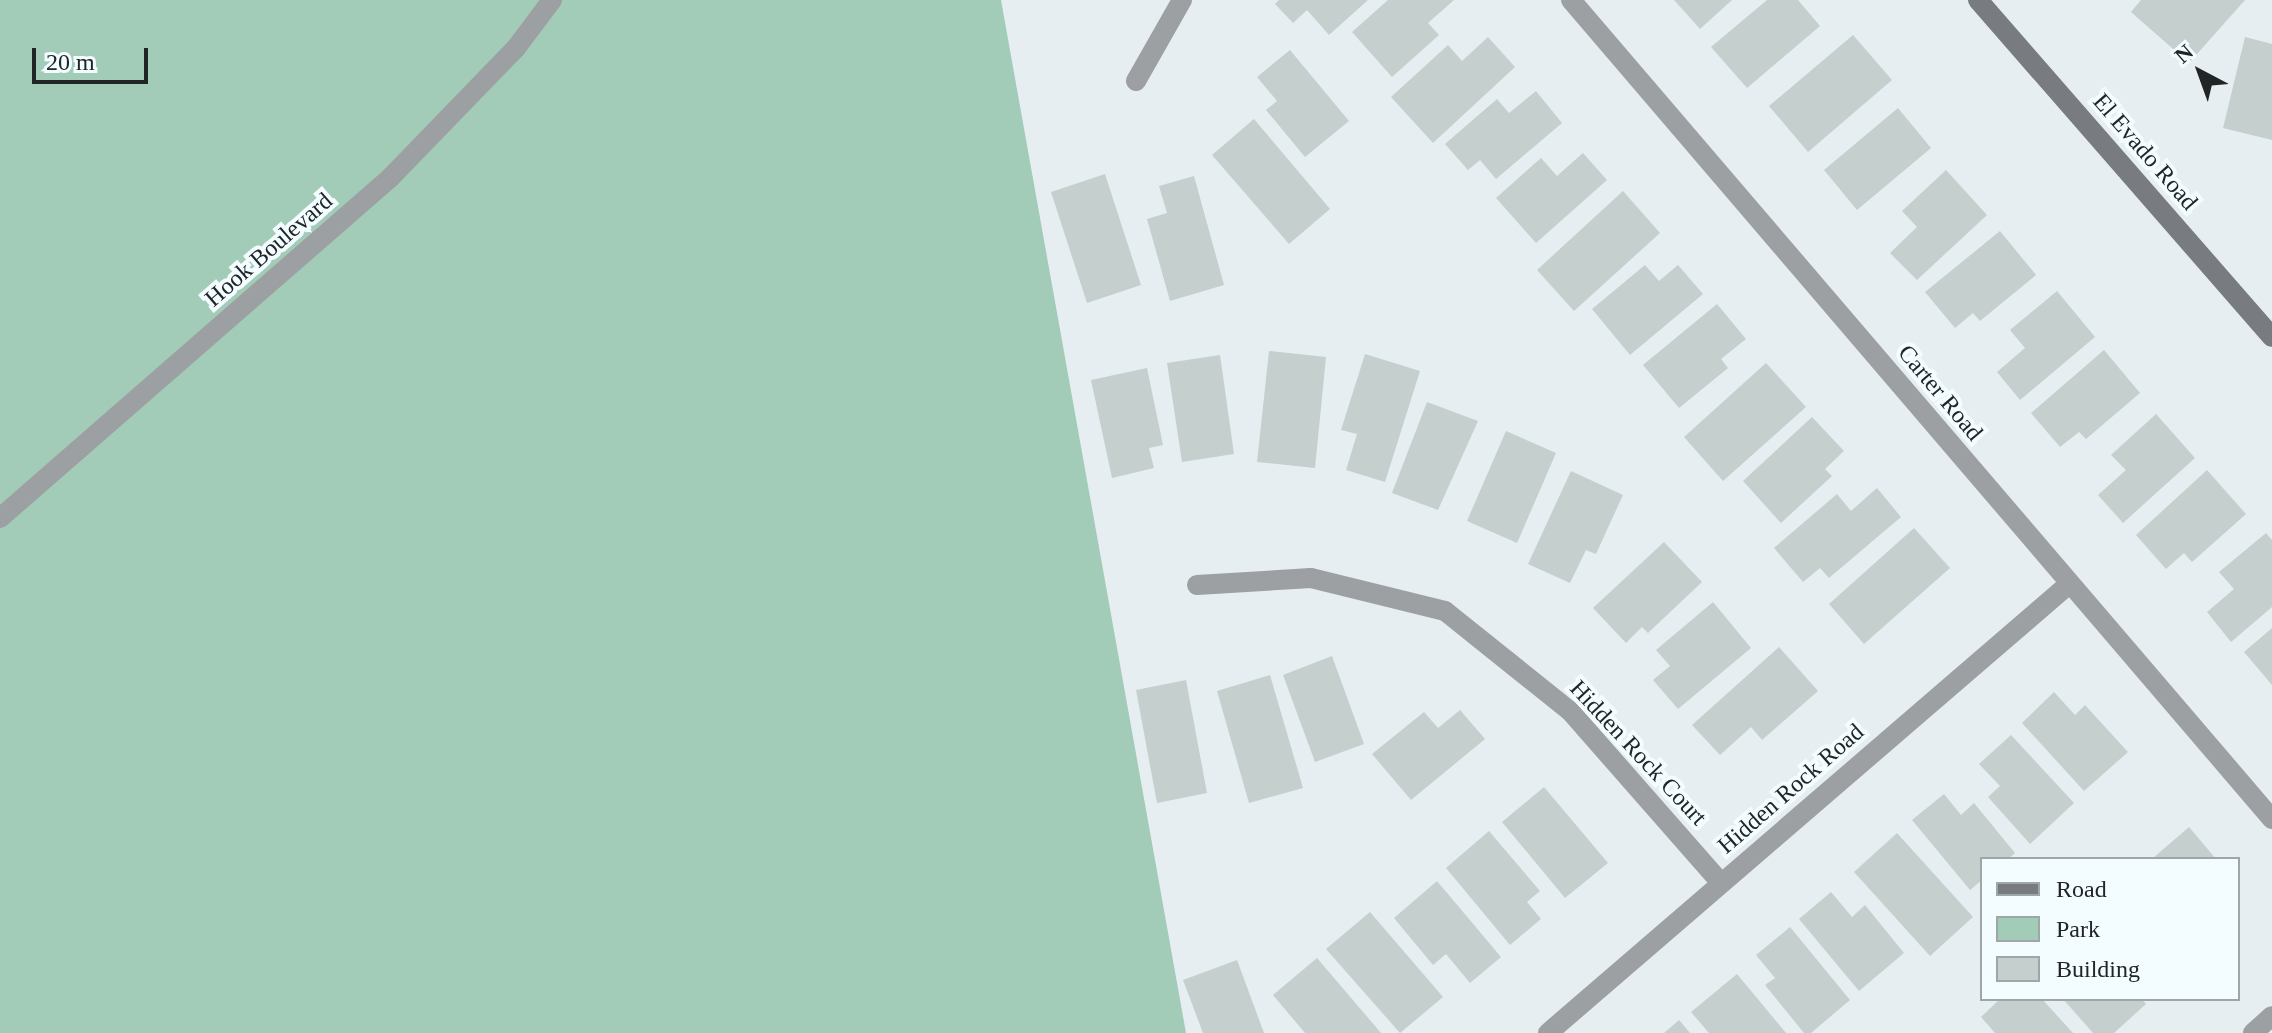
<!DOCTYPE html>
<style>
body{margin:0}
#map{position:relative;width:2272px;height:1033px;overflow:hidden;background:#e6eef1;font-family:Georgia,serif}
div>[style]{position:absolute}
.green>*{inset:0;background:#a2ccb7}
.building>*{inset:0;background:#c5cfce}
.minor>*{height:20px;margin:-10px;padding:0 10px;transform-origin:10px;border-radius:10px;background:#9da0a2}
.tertiary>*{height:20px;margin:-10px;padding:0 10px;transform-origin:10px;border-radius:10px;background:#9da0a2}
.secondary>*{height:20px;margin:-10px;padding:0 10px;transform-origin:10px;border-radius:10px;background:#787b7f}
span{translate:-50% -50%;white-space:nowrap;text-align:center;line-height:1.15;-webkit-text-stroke:8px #f3fcff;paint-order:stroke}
.street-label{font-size:24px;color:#222526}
.legend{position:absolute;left:1980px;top:857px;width:260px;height:144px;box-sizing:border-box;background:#f3fcff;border:2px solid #9fa6a8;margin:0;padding:10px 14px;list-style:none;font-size:24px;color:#222526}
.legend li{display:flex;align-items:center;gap:16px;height:40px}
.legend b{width:40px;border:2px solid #9fa6a8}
.north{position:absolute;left:2160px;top:32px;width:80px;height:80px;-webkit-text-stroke:6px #f3fcff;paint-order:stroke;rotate:319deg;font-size:22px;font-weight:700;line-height:32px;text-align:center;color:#222526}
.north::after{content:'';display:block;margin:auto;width:28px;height:36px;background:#222526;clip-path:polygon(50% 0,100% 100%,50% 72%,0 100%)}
.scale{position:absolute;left:32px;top:48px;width:116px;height:36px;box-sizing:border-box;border:4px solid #222526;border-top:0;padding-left:10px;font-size:24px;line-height:28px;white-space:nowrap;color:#222526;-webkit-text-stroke:6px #f3fcff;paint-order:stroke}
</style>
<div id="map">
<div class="green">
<div style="clip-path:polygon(0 0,1001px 0,1186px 1033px,0 1033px)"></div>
</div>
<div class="building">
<div style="clip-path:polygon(1279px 0,1368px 0,1329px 35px,1307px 10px,1293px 23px,1275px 4px)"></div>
<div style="clip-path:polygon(1388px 0,1454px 0,1428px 23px,1439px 35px,1392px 77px,1352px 32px)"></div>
<div style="clip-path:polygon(1674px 0,1732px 0,1700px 29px)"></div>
<div style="clip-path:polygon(1767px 0,1798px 0,1820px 26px,1747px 88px,1711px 47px)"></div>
<div style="clip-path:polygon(2141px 0,2245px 0,2189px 63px,2131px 12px)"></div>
<div style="clip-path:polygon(1853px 35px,1892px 80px,1808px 152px,1769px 106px)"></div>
<div style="clip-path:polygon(1488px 37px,1515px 67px,1433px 143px,1391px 97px,1448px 45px,1462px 61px)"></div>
<div style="clip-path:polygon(2245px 37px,2272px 44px,2272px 140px,2223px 128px)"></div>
<div style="clip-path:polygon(1290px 50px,1349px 121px,1305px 157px,1266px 110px,1277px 101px,1257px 77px)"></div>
<div style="clip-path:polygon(1536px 91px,1562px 123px,1496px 179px,1480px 160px,1468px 170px,1445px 144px,1497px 99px,1509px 113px)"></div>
<div style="clip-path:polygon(1898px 108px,1931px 148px,1857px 210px,1824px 170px)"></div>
<div style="clip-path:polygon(1254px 119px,1330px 209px,1289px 244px,1212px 155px)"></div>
<div style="clip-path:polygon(1583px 153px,1607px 180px,1536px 243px,1496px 198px,1541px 158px,1557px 176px)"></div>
<div style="clip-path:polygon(1946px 170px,1987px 215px,1917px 280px,1890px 253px,1917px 227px,1902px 211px)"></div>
<div style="clip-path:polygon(1105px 174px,1141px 285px,1087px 303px,1051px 192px)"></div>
<div style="clip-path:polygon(1194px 176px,1224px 285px,1170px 301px,1147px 219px,1167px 213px,1159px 186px)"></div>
<div style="clip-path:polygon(1623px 191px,1660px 233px,1574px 311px,1537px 270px)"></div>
<div style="clip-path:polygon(2000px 231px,2036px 275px,1980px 321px,1973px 313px,1955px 328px,1925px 292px)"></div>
<div style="clip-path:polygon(1645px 265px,1659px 281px,1678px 265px,1703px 294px,1630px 355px,1592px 309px)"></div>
<div style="clip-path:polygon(2057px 291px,2095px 337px,2020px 400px,1997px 372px,2025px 348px,2010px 330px)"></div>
<div style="clip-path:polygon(1717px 304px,1746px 339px,1721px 359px,1728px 368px,1679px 408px,1643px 365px)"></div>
<div style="clip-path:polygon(2104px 350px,2140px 393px,2086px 439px,2079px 432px,2060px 447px,2031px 413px)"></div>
<div style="clip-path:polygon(1269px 351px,1326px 357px,1315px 468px,1257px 462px)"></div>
<div style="clip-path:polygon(1365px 354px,1420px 371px,1385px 482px,1346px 470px,1357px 434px,1341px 430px)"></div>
<div style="clip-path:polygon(1220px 355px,1234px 454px,1182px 462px,1167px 363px)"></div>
<div style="clip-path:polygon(1766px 363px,1806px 407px,1723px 481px,1684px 437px)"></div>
<div style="clip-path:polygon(1147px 368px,1163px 445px,1149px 448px,1154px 468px,1112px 478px,1091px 380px)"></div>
<div style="clip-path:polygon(1427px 402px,1478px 421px,1438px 510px,1392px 493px)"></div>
<div style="clip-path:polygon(2156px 414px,2195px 458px,2123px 523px,2098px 495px,2126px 470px,2111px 455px)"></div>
<div style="clip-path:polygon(1812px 417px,1844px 451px,1825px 469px,1832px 476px,1781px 523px,1743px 481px)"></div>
<div style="clip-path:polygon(1506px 431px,1556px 453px,1517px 543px,1467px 521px)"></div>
<div style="clip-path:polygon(2207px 470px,2246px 514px,2192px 562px,2184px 553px,2166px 569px,2136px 535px)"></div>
<div style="clip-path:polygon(1571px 471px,1623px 495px,1596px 554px,1586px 550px,1570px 583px,1528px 564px)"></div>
<div style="clip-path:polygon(1877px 488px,1901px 517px,1829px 578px,1820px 568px,1803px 582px,1774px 548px,1837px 494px,1851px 511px)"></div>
<div style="clip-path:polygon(1914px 528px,1950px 568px,1864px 644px,1829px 604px)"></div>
<div style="clip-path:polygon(2266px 533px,2272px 540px,2272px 607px,2231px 642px,2207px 612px,2234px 589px,2219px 572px)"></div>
<div style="clip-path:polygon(1664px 542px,1702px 582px,1648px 633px,1642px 627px,1626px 643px,1593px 608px)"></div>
<div style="clip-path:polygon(1713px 602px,1751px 648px,1678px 709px,1653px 680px,1670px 666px,1656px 650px)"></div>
<div style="clip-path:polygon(2272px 628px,2272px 685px,2244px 652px)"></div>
<div style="clip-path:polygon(1779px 647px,1818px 691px,1762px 740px,1751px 727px,1720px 755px,1692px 725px)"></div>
<div style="clip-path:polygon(1332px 656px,1364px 744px,1315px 762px,1283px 675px)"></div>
<div style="clip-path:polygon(1270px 675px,1303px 788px,1249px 803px,1217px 691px)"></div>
<div style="clip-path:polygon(1186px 680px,1207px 793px,1157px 803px,1136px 690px)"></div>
<div style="clip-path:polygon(2054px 692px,2075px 715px,2085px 705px,2128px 752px,2084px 791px,2022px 723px)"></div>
<div style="clip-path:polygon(1460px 710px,1485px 739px,1411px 800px,1372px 754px,1424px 712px,1438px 728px)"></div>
<div style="clip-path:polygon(2011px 735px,2074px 803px,2030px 844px,1988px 797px,2000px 786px,1979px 764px)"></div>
<div style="clip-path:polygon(1544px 787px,1608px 863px,1565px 898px,1502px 822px)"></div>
<div style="clip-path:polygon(1944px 794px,1961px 815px,1974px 803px,2015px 853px,2008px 859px,1982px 859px,1982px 880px,1970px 890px,1912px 820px)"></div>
<div style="clip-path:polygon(2189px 827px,2216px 859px,2152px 859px)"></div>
<div style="clip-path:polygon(1489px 831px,1540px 891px,1527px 902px,1541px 919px,1510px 945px,1446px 868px)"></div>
<div style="clip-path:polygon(1897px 833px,1973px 917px,1930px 956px,1854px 872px)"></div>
<div style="clip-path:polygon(1437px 881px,1501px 957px,1470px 983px,1446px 954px,1433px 965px,1394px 918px)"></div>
<div style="clip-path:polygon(1831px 892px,1852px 917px,1865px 905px,1904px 953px,1859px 991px,1799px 919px)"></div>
<div style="clip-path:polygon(1370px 912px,1443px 997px,1400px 1033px,1326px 949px)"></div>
<div style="clip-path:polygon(1790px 927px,1850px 1000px,1811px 1033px,1804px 1033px,1765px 985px,1775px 978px,1756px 955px)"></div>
<div style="clip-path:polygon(1317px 958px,1381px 1033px,1305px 1033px,1273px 995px)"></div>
<div style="clip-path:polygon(1237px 960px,1264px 1033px,1203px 1033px,1183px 980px)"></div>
<div style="clip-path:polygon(1737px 974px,1786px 1033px,1709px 1033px,1691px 1012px)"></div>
<div style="clip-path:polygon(2000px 999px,2042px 999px,2073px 1033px,1995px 1033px,1981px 1017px)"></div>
<div style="clip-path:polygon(2063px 999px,2142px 999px,2146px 1004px,2114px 1033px,2093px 1033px)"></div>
<div style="clip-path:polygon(1679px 1020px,1690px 1033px,1664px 1033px)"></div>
</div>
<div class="minor">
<div style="left:1571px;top:0;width:1078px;rotate:49.44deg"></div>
<div style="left:1136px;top:81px;width:93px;rotate:-60.4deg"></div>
<div style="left:1197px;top:585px;width:114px;rotate:-3.5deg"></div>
<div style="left:1311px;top:578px;width:138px;rotate:13.8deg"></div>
<div style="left:1445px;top:611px;width:160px;rotate:38.7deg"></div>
<div style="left:1570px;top:711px;width:229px;rotate:48.7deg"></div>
<div style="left:1548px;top:1033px;width:688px;rotate:-40.75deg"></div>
<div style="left:2253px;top:1033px;width:25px;rotate:-42deg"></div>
</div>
<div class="tertiary">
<div style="left:0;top:518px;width:517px;rotate:-41.08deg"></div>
<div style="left:390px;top:178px;width:181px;rotate:-45.9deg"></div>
<div style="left:516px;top:48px;width:60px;rotate:-53.1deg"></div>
</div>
<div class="secondary">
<div style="left:1978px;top:0;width:447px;rotate:48.9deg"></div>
</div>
<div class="street-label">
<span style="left:2145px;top:152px;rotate:49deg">El Evado Road</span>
<span style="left:269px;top:250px;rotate:-41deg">Hook Boulevard</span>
<span style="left:1940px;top:393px;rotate:50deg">Carter Road</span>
<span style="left:1638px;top:753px;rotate:47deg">Hidden Rock Court</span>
<span style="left:1791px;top:789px;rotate:-41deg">Hidden Rock Road</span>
</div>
<ul class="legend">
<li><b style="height:10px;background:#787b7f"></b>Road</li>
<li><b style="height:22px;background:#a2ccb7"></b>Park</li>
<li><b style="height:22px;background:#c5cfce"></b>Building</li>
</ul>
<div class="north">N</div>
<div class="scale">20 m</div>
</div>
